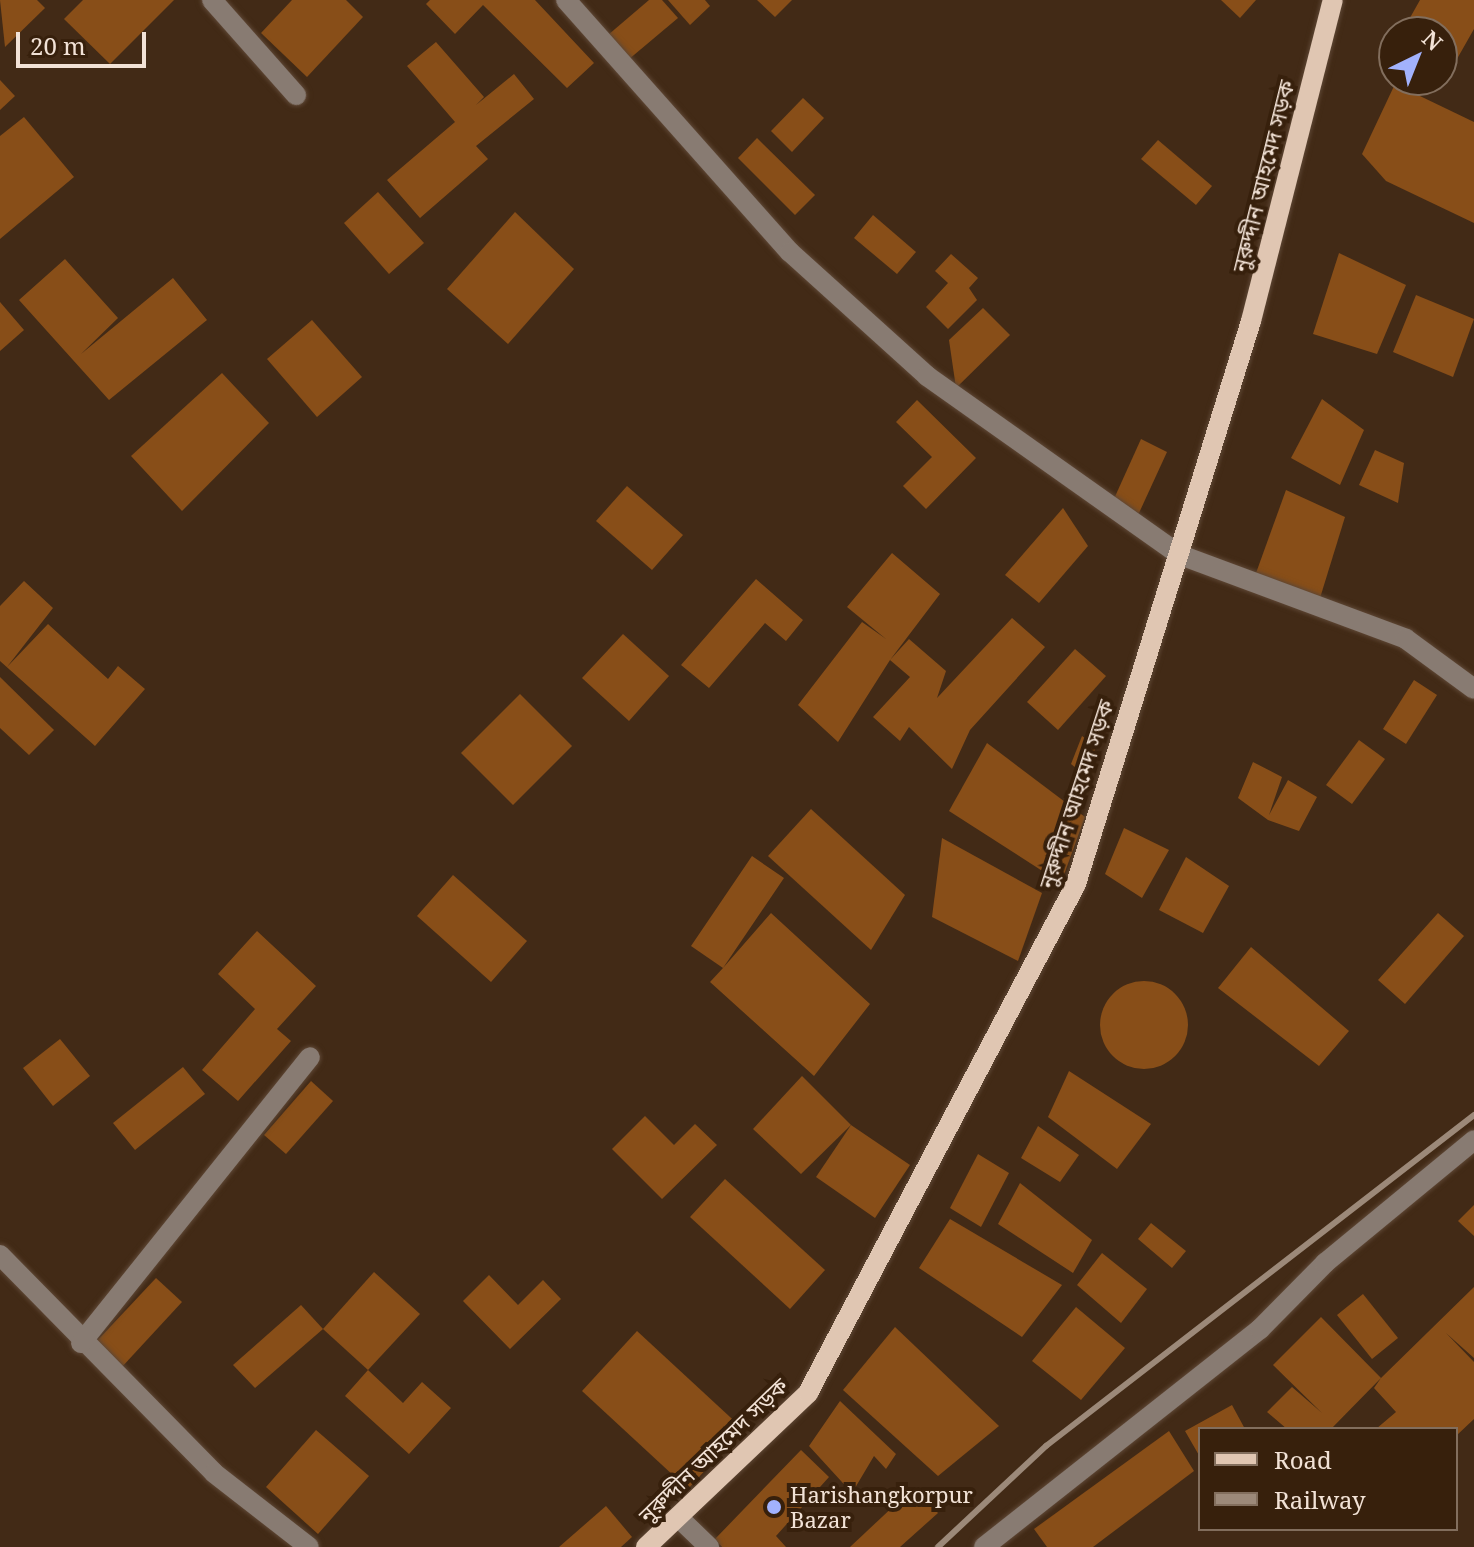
<!DOCTYPE html>
<meta charset="utf-8">
<style>
body{margin:0}
#map{position:relative;width:1474px;height:1547px;overflow:hidden;background:#422a16;font-family:"Noto Serif","Noto Sans Bengali",serif}
div>[style]{position:absolute}
.building>*{inset:0;background:#884e18}
.round{border-radius:50%}
.roads{filter:drop-shadow(0 0 2px #5e4735) drop-shadow(0 0 2px #5e4735)}
.minor>*{height:20px;margin:-10px;padding:0 10px;transform-origin:10px;border-radius:10px;background:#887b72}
.major>*{height:20px;margin:-10px;padding:0 10px;transform-origin:10px;border-radius:10px;background:#e0c6b2}
.rail>*{height:6px;margin:-3px;padding:0 3px;transform-origin:3px;border-radius:3px;background:#9c8979}
.dots>*{width:22px;height:22px;translate:-50% -50%;box-sizing:border-box;border:4px solid #37200c;border-radius:50%}
span{translate:-50% -50%;white-space:nowrap;text-align:center;line-height:1.15;-webkit-text-stroke:8px #37200c;paint-order:stroke}
.street-label{font-size:22px;color:#f2e2d6}
.poi-label{font-size:22px;color:#f2e2d6}
.left{translate:0 -50%;text-align:left}
.legend{position:absolute;left:1198px;top:1427px;width:260px;height:104px;box-sizing:border-box;background:#37200c;border:2px solid #826e5d;margin:0;padding:10px 14px;list-style:none;font-size:24px;color:#f2e2d6}
.legend li{display:flex;align-items:center;gap:16px;height:40px}
.legend b{width:40px;border:2px solid #826e5d}
.north{position:absolute;left:1378px;top:16px;width:80px;height:80px;box-sizing:border-box;background:#37200c;border:2px solid #826e5d;border-radius:50%;rotate:43deg;font-size:22px;font-weight:700;line-height:32px;text-align:center;color:#f2e2d6}
.north::after{content:'';display:block;margin:auto;width:28px;height:36px;background:#a2b2fd;clip-path:polygon(50% 0,100% 100%,50% 72%,0 100%)}
.scale{position:absolute;left:16px;top:32px;width:130px;height:36px;box-sizing:border-box;border:4px solid #f2e2d6;border-top:0;padding-left:10px;font-size:24px;line-height:28px;white-space:nowrap;color:#f2e2d6;-webkit-text-stroke:6px #37200c;paint-order:stroke}
</style>
<div id="map">
<div class="building">
<div style="clip-path:polygon(0 0,37px 0,45px 8px,5px 47px)"></div>
<div style="clip-path:polygon(83px 0,174px 0,110px 64px,64px 19px)"></div>
<div style="clip-path:polygon(292px 0,346px 0,363px 17px,307px 77px,261px 33px)"></div>
<div style="clip-path:polygon(430px 0,535px 0,594px 63px,567px 88px,483px 5px,455px 34px,426px 4px)"></div>
<div style="clip-path:polygon(649px 0,662px 0,678px 18px,628px 60px,608px 35px)"></div>
<div style="clip-path:polygon(668px 0,705px 0,710px 6px,690px 25px)"></div>
<div style="clip-path:polygon(757px 0,792px 0,775px 17px)"></div>
<div style="clip-path:polygon(1221px 0,1256px 0,1240px 18px)"></div>
<div style="clip-path:polygon(1420px 0,1474px 0,1474px 29px,1449px 73px,1442px 69px,1442px 32px,1402px 32px)"></div>
<div style="clip-path:polygon(436px 42px,484px 97px,476px 105px,514px 74px,534px 99px,476px 146px,488px 159px,420px 218px,387px 180px,455px 122px,407px 66px)"></div>
<div style="clip-path:polygon(0 80px,15px 96px,0 110px)"></div>
<div style="clip-path:polygon(1395px 84px,1474px 122px,1474px 223px,1386px 181px,1362px 154px)"></div>
<div style="clip-path:polygon(803px 98px,824px 118px,792px 152px,771px 131px)"></div>
<div style="clip-path:polygon(24px 117px,74px 177px,0 239px,0 136px)"></div>
<div style="clip-path:polygon(757px 138px,815px 195px,795px 215px,738px 158px)"></div>
<div style="clip-path:polygon(1158px 140px,1212px 186px,1196px 205px,1141px 159px)"></div>
<div style="clip-path:polygon(378px 192px,424px 243px,389px 274px,344px 223px)"></div>
<div style="clip-path:polygon(515px 212px,574px 269px,508px 344px,447px 289px)"></div>
<div style="clip-path:polygon(873px 215px,916px 252px,897px 274px,854px 238px)"></div>
<div style="clip-path:polygon(1339px 253px,1406px 285px,1377px 354px,1313px 334px)"></div>
<div style="clip-path:polygon(951px 254px,978px 278px,969px 288px,977px 300px,948px 329px,926px 307px,948px 283px,935px 271px)"></div>
<div style="clip-path:polygon(65px 259px,118px 318px,81px 354px,173px 278px,207px 320px,109px 400px,19px 300px)"></div>
<div style="clip-path:polygon(1416px 295px,1474px 319px,1453px 377px,1393px 352px)"></div>
<div style="clip-path:polygon(0 302px,24px 330px,0 351px)"></div>
<div style="clip-path:polygon(983px 308px,1010px 335px,956px 388px,949px 340px)"></div>
<div style="clip-path:polygon(312px 320px,362px 377px,317px 417px,267px 359px)"></div>
<div style="clip-path:polygon(222px 373px,269px 423px,182px 511px,131px 456px)"></div>
<div style="clip-path:polygon(1322px 399px,1364px 430px,1340px 485px,1291px 458px)"></div>
<div style="clip-path:polygon(917px 400px,976px 458px,926px 509px,903px 486px,932px 457px,896px 422px)"></div>
<div style="clip-path:polygon(1141px 439px,1167px 452px,1139px 513px,1113px 501px)"></div>
<div style="clip-path:polygon(1375px 450px,1404px 463px,1398px 503px,1359px 485px)"></div>
<div style="clip-path:polygon(627px 486px,683px 535px,652px 570px,596px 521px)"></div>
<div style="clip-path:polygon(1286px 490px,1345px 517px,1320px 598px,1256px 573px)"></div>
<div style="clip-path:polygon(1063px 508px,1088px 546px,1039px 603px,1005px 575px)"></div>
<div style="clip-path:polygon(892px 553px,940px 594px,890px 660px,909px 639px,946px 671px,937px 698px,1012px 618px,1045px 647px,970px 730px,952px 769px,909px 727px,900px 741px,873px 717px,910px 677px,890px 660px,838px 742px,798px 705px,862px 622px,886px 639px,847px 607px)"></div>
<div style="clip-path:polygon(756px 579px,803px 620px,786px 641px,765px 623px,709px 688px,681px 665px)"></div>
<div style="clip-path:polygon(24px 581px,53px 608px,7px 667px,48px 624px,108px 679px,118px 666px,145px 689px,95px 746px,0 661px,0 606px)"></div>
<div style="clip-path:polygon(623px 634px,669px 676px,629px 721px,582px 678px)"></div>
<div style="clip-path:polygon(1075px 649px,1106px 676px,1058px 730px,1027px 702px)"></div>
<div style="clip-path:polygon(0 677px,54px 730px,29px 755px,0 728px)"></div>
<div style="clip-path:polygon(1414px 680px,1437px 695px,1406px 744px,1383px 729px)"></div>
<div style="clip-path:polygon(520px 694px,572px 746px,513px 805px,461px 753px)"></div>
<div style="clip-path:polygon(1082px 736px,1096px 746px,1087px 777px,1071px 764px)"></div>
<div style="clip-path:polygon(1359px 740px,1385px 759px,1352px 804px,1326px 785px)"></div>
<div style="clip-path:polygon(987px 743px,1085px 817px,1061px 883px,949px 811px)"></div>
<div style="clip-path:polygon(1253px 762px,1282px 777px,1269px 815px,1288px 780px,1317px 797px,1299px 831px,1268px 820px,1238px 798px)"></div>
<div style="clip-path:polygon(811px 809px,905px 895px,871px 950px,768px 856px)"></div>
<div style="clip-path:polygon(1124px 828px,1169px 850px,1142px 898px,1105px 874px)"></div>
<div style="clip-path:polygon(942px 838px,1042px 893px,1018px 961px,932px 917px)"></div>
<div style="clip-path:polygon(752px 856px,784px 878px,723px 968px,771px 913px,870px 1004px,814px 1076px,710px 982px,723px 968px,691px 946px)"></div>
<div style="clip-path:polygon(1186px 857px,1229px 886px,1203px 933px,1159px 910px)"></div>
<div style="clip-path:polygon(453px 875px,527px 941px,491px 982px,417px 916px)"></div>
<div style="clip-path:polygon(1438px 913px,1464px 936px,1405px 1004px,1378px 980px)"></div>
<div style="clip-path:polygon(257px 931px,316px 986px,277px 1029px,291px 1041px,238px 1101px,202px 1070px,255px 1009px,218px 974px)"></div>
<div style="clip-path:polygon(1251px 947px,1349px 1031px,1319px 1066px,1218px 988px)"></div>
<div class="round" style="left:1100px;top:981px;width:88px;height:88px"></div>
<div style="clip-path:polygon(60px 1039px,90px 1076px,53px 1106px,23px 1068px)"></div>
<div style="clip-path:polygon(183px 1067px,205px 1094px,135px 1150px,113px 1123px)"></div>
<div style="clip-path:polygon(1069px 1071px,1151px 1124px,1117px 1169px,1048px 1117px)"></div>
<div style="clip-path:polygon(802px 1076px,851px 1125px,801px 1174px,753px 1129px)"></div>
<div style="clip-path:polygon(311px 1081px,333px 1101px,286px 1154px,264px 1135px)"></div>
<div style="clip-path:polygon(645px 1116px,674px 1145px,695px 1124px,717px 1145px,662px 1199px,612px 1149px)"></div>
<div style="clip-path:polygon(851px 1125px,910px 1165px,875px 1218px,816px 1177px)"></div>
<div style="clip-path:polygon(1038px 1126px,1079px 1155px,1060px 1182px,1021px 1158px)"></div>
<div style="clip-path:polygon(978px 1154px,1009px 1173px,981px 1227px,950px 1208px)"></div>
<div style="clip-path:polygon(725px 1179px,825px 1270px,790px 1309px,690px 1217px)"></div>
<div style="clip-path:polygon(1020px 1183px,1092px 1240px,1073px 1273px,998px 1224px)"></div>
<div style="clip-path:polygon(1474px 1205px,1474px 1236px,1458px 1221px)"></div>
<div style="clip-path:polygon(950px 1219px,1062px 1285px,1022px 1337px,919px 1268px)"></div>
<div style="clip-path:polygon(1151px 1223px,1186px 1251px,1172px 1268px,1138px 1239px)"></div>
<div style="clip-path:polygon(1102px 1253px,1147px 1289px,1121px 1323px,1077px 1285px)"></div>
<div style="clip-path:polygon(374px 1272px,420px 1314px,368px 1370px,323px 1329px)"></div>
<div style="clip-path:polygon(489px 1275px,518px 1305px,543px 1280px,561px 1299px,510px 1349px,463px 1301px)"></div>
<div style="clip-path:polygon(156px 1278px,182px 1302px,121px 1368px,95px 1343px)"></div>
<div style="clip-path:polygon(1474px 1287px,1474px 1358px,1446px 1333px,1474px 1362px,1474px 1419px,1456px 1436px,1456px 1429px,1376px 1429px,1396px 1412px,1374px 1388px,1381px 1378px,1331px 1429px,1287px 1429px,1267px 1412px,1292px 1387px,1322px 1413px,1273px 1365px,1321px 1317px,1381px 1378px)"></div>
<div style="clip-path:polygon(1363px 1294px,1398px 1338px,1372px 1359px,1337px 1315px)"></div>
<div style="clip-path:polygon(301px 1305px,323px 1329px,255px 1388px,233px 1365px)"></div>
<div style="clip-path:polygon(1076px 1307px,1125px 1348px,1081px 1400px,1032px 1361px)"></div>
<div style="clip-path:polygon(895px 1327px,999px 1426px,938px 1476px,843px 1390px)"></div>
<div style="clip-path:polygon(637px 1331px,743px 1429px,688px 1489px,582px 1391px)"></div>
<div style="clip-path:polygon(368px 1370px,403px 1403px,422px 1382px,451px 1408px,409px 1454px,345px 1396px)"></div>
<div style="clip-path:polygon(840px 1401px,896px 1454px,886px 1469px,874px 1456px,852px 1493px,809px 1446px)"></div>
<div style="clip-path:polygon(1232px 1405px,1245px 1429px,1200px 1429px,1200px 1457px,1185px 1431px)"></div>
<div style="clip-path:polygon(316px 1430px,369px 1476px,318px 1534px,266px 1487px)"></div>
<div style="clip-path:polygon(1169px 1431px,1194px 1471px,1093px 1547px,1047px 1547px,1034px 1529px)"></div>
<div style="clip-path:polygon(801px 1450px,829px 1477px,776px 1536px,786px 1547px,722px 1547px,715px 1539px)"></div>
<div style="clip-path:polygon(914px 1487px,938px 1513px,900px 1547px,850px 1547px)"></div>
<div style="clip-path:polygon(606px 1506px,632px 1537px,621px 1547px,559px 1547px)"></div>
</div>
<div class="roads">
<div class="minor">
<div style="left:212px;top:0;width:127px;rotate:48.5deg"></div>
<div style="left:566px;top:0;width:337px;rotate:48.4deg"></div>
<div style="left:790px;top:252px;width:185px;rotate:42.1deg"></div>
<div style="left:927px;top:376px;width:308px;rotate:35.3deg"></div>
<div style="left:1178px;top:554px;width:243px;rotate:20.4deg"></div>
<div style="left:1406px;top:639px;width:84px;rotate:36.3deg"></div>
<div style="left:0;top:1255px;width:305px;rotate:45.5deg"></div>
<div style="left:214px;top:1473px;width:120px;rotate:37.9deg"></div>
<div style="left:81px;top:1343px;width:366px;rotate:-51.3deg"></div>
<div style="left:679px;top:1518px;width:42px;rotate:44deg"></div>
<div style="left:984px;top:1547px;width:352px;rotate:-38.3deg"></div>
<div style="left:1260px;top:1329px;width:93px;rotate:-45.4deg"></div>
<div style="left:1325px;top:1263px;width:193px;rotate:-39.5deg"></div>
</div>
<div class="major">
<div style="left:646px;top:1547px;width:224px;rotate:-43.5deg"></div>
<div style="left:808px;top:1393px;width:575px;rotate:-62.23deg"></div>
<div style="left:1076px;top:884px;width:590px;rotate:-72.73deg"></div>
<div style="left:1251px;top:321px;width:331px;rotate:-75.7deg"></div>
</div>
</div>
<div class="rail">
<div style="left:938px;top:1547px;width:148px;rotate:-43.1deg"></div>
<div style="left:1046px;top:1446px;width:541px;rotate:-37.72deg"></div>
</div>
<div class="dots">
<div style="left:774px;top:1507px;background:#a2b2fd"></div>
</div>
<div class="street-label">
<span style="left:1263px;top:176px;rotate:-76deg">নুরুদ্দীন আহমেদ সড়ক</span>
<span style="left:1076px;top:794px;rotate:-72deg">নুরুদ্দীন আহমেদ সড়ক</span>
<span style="left:713px;top:1450px;rotate:-44deg">নুরুদ্দীন আহমেদ সড়ক</span>
</div>
<div class="poi-label">
<span class="left" style="left:790px;top:1507px">Harishangkorpur<br>Bazar</span>
</div>
<ul class="legend">
<li><b style="height:10px;background:#e0c6b2"></b>Road</li>
<li><b style="height:10px;background:#9c8979"></b>Railway</li>
</ul>
<div class="north">N</div>
<div class="scale">20 m</div>
</div>
